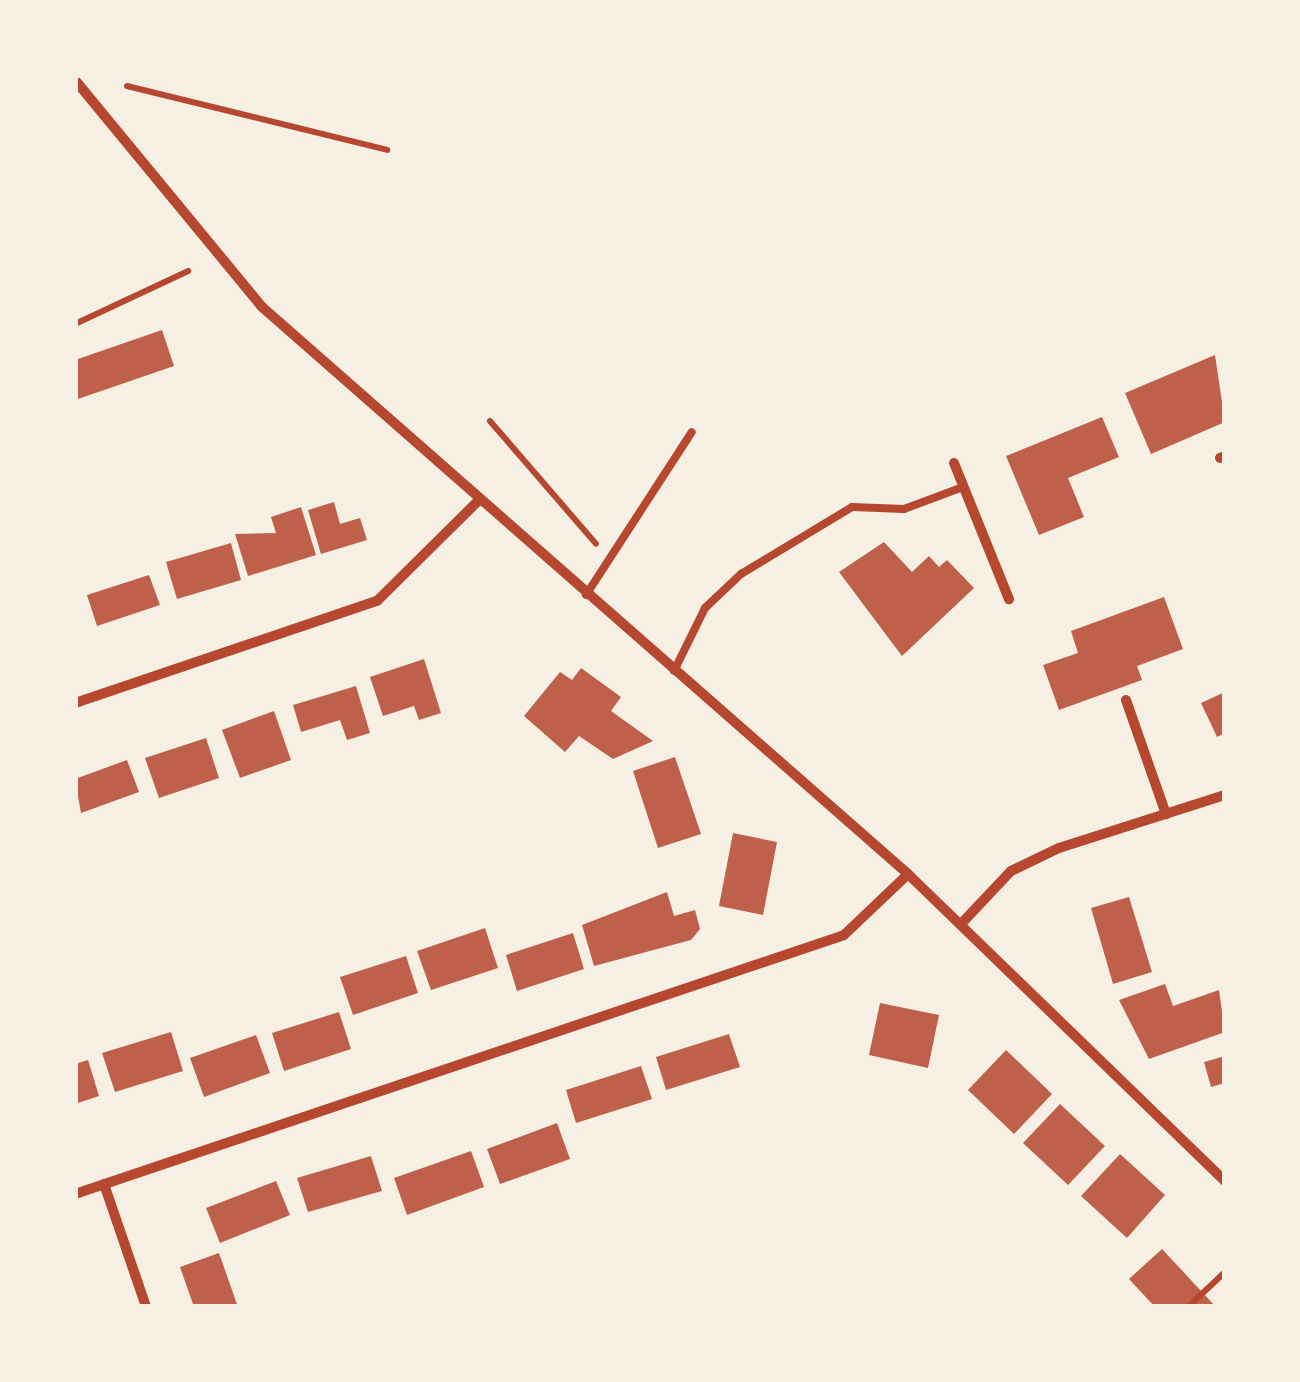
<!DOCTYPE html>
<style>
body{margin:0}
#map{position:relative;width:1300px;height:1382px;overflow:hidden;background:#f6efe4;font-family:Poppins,sans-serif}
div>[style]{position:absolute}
.building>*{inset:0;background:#bf614a}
.path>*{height:6px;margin:-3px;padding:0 3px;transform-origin:3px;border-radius:3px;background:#b5482f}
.service>*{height:8px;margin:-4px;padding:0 4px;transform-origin:4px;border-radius:4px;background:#b5482f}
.minor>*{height:10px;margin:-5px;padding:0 5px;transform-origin:5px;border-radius:5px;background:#b5482f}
span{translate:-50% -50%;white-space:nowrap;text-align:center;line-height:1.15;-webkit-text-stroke:9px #f6efe4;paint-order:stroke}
.frame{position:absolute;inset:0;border:78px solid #f6efe4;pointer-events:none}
</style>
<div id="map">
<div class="building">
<div style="clip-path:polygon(162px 330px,174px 366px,75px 400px,75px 360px)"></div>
<div style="clip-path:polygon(1215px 355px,1225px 422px,1151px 454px,1125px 393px)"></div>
<div style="clip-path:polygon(1102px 417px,1119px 457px,1068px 478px,1084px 517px,1039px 535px,1006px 456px)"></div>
<div style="clip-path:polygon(334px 502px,340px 524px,360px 518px,367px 540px,321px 554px,308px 510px)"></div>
<div style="clip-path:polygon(301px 507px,316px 555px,248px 576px,235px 534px,276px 533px,271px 517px)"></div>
<div style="clip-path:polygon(884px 542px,912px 572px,929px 556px,939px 567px,947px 560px,974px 588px,902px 656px,839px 572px)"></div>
<div style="clip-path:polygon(231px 543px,241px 580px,177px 599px,166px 562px)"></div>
<div style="clip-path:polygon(149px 575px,160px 605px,97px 626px,87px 595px)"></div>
<div style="clip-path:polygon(1164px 597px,1183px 649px,1137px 666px,1142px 680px,1059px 710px,1043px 665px,1078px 653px,1071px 631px)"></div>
<div style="clip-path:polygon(424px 659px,441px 713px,419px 720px,414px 706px,383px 716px,370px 677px)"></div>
<div style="clip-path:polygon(581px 668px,621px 697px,611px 711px,653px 741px,613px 759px,579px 736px,565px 752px,524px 716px,560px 672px,572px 680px)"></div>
<div style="clip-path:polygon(356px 686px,370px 733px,347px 740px,340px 720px,301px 732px,293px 705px)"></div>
<div style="clip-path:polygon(1225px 692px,1225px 733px,1217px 737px,1201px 703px)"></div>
<div style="clip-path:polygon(274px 711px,291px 760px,240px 778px,222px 730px)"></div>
<div style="clip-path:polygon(206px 738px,219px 778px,159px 798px,145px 758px)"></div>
<div style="clip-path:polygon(675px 757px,701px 834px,658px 848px,633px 771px)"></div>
<div style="clip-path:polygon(127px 760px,139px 792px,81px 813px,75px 779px)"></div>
<div style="clip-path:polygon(733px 833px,777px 842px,763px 915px,719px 906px)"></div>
<div style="clip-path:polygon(667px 892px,674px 916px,695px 910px,700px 929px,691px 940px,594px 966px,582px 925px)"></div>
<div style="clip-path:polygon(1129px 897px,1152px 972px,1113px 984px,1091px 908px)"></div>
<div style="clip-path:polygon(485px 928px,498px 968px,431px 990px,417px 951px)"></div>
<div style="clip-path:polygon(573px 933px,584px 969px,517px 991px,506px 955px)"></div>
<div style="clip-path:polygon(406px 956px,418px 993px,353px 1015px,340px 977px)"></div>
<div style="clip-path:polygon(1165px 984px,1173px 1006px,1219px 990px,1225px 1032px,1149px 1059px,1119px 1000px)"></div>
<div style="clip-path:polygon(880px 1003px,939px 1015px,928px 1068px,869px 1055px)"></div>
<div style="clip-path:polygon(339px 1012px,351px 1049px,284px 1071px,272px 1033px)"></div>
<div style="clip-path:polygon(171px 1032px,183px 1071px,115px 1092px,102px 1053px)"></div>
<div style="clip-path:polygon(729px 1034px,740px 1067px,666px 1090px,656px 1057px)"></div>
<div style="clip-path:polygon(256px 1035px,270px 1073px,204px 1097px,190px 1058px)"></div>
<div style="clip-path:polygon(1006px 1050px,1052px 1094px,1014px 1134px,968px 1090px)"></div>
<div style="clip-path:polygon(1225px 1056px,1225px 1083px,1211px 1087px,1204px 1062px)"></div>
<div style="clip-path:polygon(88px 1060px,99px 1096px,75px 1104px,75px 1064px)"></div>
<div style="clip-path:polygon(641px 1066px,652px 1099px,576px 1123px,566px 1090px)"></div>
<div style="clip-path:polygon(1060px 1104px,1105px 1146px,1068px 1185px,1023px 1143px)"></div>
<div style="clip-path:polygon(557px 1123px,570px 1159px,500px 1184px,487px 1149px)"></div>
<div style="clip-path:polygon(471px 1151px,484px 1187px,407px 1215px,394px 1178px)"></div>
<div style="clip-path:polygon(1120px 1154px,1165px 1195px,1127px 1238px,1081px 1196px)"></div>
<div style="clip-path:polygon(371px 1156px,382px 1191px,308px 1212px,297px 1178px)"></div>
<div style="clip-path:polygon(276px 1181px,290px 1215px,220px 1243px,206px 1208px)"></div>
<div style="clip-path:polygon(1162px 1249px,1216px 1307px,1155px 1307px,1129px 1279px)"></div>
<div style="clip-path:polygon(219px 1253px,238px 1307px,194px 1307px,180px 1267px)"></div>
</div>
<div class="path">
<div style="left:127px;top:86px;width:268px;rotate:13.8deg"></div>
<div style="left:75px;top:324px;width:125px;rotate:-25.1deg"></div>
<div style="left:490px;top:421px;width:162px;rotate:49.2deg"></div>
<div style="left:1188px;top:1307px;width:51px;rotate:-43.4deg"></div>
</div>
<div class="service">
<div style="left:586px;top:595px;width:194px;rotate:-57deg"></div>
<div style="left:674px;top:671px;width:70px;rotate:-63.8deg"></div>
<div style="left:705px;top:608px;width:50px;rotate:-43.4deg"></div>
<div style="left:741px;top:574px;width:130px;rotate:-31.1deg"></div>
<div style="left:852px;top:507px;width:52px;rotate:2.2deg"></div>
<div style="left:904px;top:509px;width:63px;rotate:-20.4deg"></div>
</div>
<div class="minor">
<div style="left:75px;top:80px;width:293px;rotate:50.5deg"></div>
<div style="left:261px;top:306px;width:861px;rotate:41.28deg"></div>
<div style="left:908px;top:874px;width:441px;rotate:44.1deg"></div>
<div style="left:1220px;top:458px;width:5px;rotate:-22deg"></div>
<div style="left:954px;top:463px;width:147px;rotate:68deg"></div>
<div style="left:1126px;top:700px;width:121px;rotate:70.7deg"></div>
<div style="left:75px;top:703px;width:319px;rotate:-18.7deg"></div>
<div style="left:377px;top:601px;width:142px;rotate:-44.7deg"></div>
<div style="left:961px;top:924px;width:73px;rotate:-46.7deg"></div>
<div style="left:1011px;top:871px;width:53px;rotate:-25.6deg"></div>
<div style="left:1059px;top:848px;width:174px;rotate:-17.7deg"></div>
<div style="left:104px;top:1184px;width:130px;rotate:71.1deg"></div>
<div style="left:75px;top:1194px;width:811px;rotate:-18.61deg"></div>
<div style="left:844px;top:935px;width:88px;rotate:-43.6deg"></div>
</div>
<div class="frame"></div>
</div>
